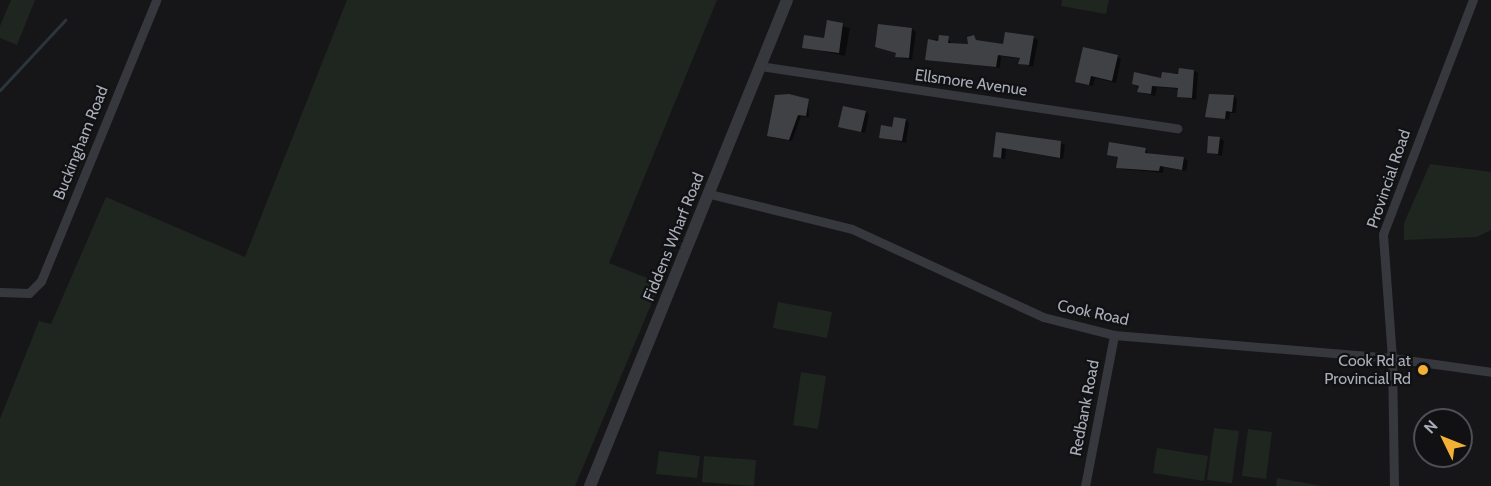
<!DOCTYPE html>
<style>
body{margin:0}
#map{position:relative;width:1491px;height:486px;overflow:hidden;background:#161618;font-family:Cabin,sans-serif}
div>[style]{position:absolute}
.green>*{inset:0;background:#1e261f}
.shadow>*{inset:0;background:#0007}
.stream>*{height:3px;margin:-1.5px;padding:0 1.5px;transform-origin:1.5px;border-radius:1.5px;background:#2c353c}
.building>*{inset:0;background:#404145}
.minor>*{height:9px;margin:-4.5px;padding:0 4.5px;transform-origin:4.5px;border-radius:4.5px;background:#37383d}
.tertiary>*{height:12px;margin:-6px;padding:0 6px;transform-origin:6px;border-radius:6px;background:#37383d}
.dots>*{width:16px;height:16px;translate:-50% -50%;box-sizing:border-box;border:3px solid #111113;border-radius:50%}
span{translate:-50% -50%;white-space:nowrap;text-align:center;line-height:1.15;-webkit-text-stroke:4.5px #111113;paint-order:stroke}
.street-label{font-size:16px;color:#a8adb8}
.poi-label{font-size:16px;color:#a8adb8}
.right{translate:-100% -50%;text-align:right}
.north{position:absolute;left:1413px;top:408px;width:60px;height:60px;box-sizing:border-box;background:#111113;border:2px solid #4d4f55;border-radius:50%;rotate:313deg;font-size:16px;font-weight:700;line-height:24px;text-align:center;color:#a8adb8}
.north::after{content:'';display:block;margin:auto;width:21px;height:27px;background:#f2b134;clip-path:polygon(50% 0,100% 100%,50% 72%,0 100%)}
</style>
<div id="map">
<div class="green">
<div style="clip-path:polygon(11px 0,35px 0,17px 45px,0 38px,0 26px)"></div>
<div style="clip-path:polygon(347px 0,717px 0,609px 263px,660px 283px,575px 486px,0 486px,0 419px,39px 321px,51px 324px,106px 197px,245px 257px)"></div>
<div style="clip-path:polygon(1062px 0,1109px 0,1106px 14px,1061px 6px)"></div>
<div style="clip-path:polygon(1430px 164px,1491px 172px,1491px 230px,1477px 237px,1404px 240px,1404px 223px)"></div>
<div style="clip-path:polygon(778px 302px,832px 312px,827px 338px,773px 328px)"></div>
<div style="clip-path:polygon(801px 372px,826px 376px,818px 429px,793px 425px)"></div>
<div style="clip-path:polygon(1214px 428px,1239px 431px,1232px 483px,1207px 480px)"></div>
<div style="clip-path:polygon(1248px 429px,1272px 432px,1266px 479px,1242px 476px)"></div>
<div style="clip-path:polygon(1157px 448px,1208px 456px,1204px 481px,1153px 473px)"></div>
<div style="clip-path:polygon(659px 451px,700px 456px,697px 478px,656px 474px)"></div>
<div style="clip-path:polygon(704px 456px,756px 460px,754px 486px,702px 482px)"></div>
<div style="clip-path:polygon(1277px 478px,1323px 486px,1276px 486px)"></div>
</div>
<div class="shadow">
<div style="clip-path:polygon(828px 22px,850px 28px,845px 56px,804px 47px,826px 40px)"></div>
<div style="clip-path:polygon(912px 29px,916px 32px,912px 60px,901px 58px,897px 56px)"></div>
<div style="clip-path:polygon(974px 37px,979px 42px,1004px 46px,1033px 38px,1038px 40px,1033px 67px,1020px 63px,1021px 59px,1001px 56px,1000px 68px,927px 59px,930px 40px,948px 38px,952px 45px,970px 46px)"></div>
<div style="clip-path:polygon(1117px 57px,1121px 59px,1116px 83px,1095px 78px,1093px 86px,1077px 81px)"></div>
<div style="clip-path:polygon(1194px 71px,1198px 73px,1196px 100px,1179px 96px,1180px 89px,1157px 87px,1155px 96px,1143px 93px,1134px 84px,1163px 80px,1163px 74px)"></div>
<div style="clip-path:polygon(1233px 96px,1237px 99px,1236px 113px,1230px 113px,1229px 120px,1207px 116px)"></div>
<div style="clip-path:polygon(808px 101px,809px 117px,801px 116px,792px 141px,772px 137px)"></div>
<div style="clip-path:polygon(865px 112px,869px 114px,865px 133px,840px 126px)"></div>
<div style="clip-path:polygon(905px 120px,909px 122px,906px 143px,880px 137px)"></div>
<div style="clip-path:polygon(997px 134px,1061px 143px,1065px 145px,1063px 159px,1006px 149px,1005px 159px,999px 158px,994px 156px)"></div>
<div style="clip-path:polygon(1220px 138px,1224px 141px,1222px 156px,1208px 152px)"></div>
<div style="clip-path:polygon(1146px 149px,1149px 155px,1183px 158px,1188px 161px,1186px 171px,1164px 167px,1163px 173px,1122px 169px,1118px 167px,1120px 158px,1108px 154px)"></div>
</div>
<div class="stream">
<div style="left:0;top:90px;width:96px;rotate:-47.1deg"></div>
</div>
<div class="building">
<div style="clip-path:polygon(827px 20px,843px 23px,839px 53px,802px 48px,804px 35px,824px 38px)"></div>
<div style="clip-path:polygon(878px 24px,912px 28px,909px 58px,895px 57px,896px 53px,875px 47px)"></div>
<div style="clip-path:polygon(1005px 32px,1034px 36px,1029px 65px,1018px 64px,1020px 58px,998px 55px,996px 67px,925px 60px,928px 39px,938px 41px,939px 35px,949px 36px,948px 43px,968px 44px,967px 37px,974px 35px,976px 40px,1003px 44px)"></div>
<div style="clip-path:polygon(1083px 47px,1118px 55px,1112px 81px,1091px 76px,1089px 85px,1075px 82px)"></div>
<div style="clip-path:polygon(1179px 68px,1194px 70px,1192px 98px,1177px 97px,1178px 88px,1152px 86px,1151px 94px,1137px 92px,1139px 86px,1132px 84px,1134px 72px,1161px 78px,1162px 72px,1178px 74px)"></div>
<div style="clip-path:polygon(789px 94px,809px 99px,806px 116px,798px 115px,789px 140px,767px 136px,775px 95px)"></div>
<div style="clip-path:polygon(1209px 94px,1234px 95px,1232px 112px,1226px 111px,1225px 119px,1205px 117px)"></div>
<div style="clip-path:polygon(843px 106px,866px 111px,861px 132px,838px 127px)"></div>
<div style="clip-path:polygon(894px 117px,906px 119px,902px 141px,879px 138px,881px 125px,892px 127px)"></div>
<div style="clip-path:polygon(996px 132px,1061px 141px,1060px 158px,1002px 148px,1001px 158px,993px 157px)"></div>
<div style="clip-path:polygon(1208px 136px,1220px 137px,1218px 154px,1207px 153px)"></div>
<div style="clip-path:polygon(1109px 142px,1146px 148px,1145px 153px,1184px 157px,1182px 170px,1160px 166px,1159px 171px,1116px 168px,1118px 157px,1107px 155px)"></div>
</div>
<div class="minor">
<div style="left:760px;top:66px;width:422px;rotate:8.5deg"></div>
<div style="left:710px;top:194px;width:146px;rotate:13.8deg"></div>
<div style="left:852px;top:229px;width:210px;rotate:24.7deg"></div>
<div style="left:1043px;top:317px;width:73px;rotate:14.2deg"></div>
<div style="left:1114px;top:335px;width:279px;rotate:4.7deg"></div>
<div style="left:1392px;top:358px;width:100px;rotate:8deg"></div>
<div style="left:0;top:292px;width:29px;rotate:2deg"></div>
<div style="left:29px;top:293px;width:17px;rotate:-45deg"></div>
<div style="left:41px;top:281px;width:304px;rotate:-67.7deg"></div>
<div style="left:1085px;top:486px;width:154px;rotate:-79.1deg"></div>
<div style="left:1394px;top:486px;width:128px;rotate:-90.9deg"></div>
<div style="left:1392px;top:358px;width:124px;rotate:-94.2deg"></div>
<div style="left:1383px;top:234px;width:251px;rotate:-69deg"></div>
</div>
<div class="tertiary">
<div style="left:590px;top:486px;width:524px;rotate:-67.93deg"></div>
</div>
<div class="dots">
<div style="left:1423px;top:370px;background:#f2b134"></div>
</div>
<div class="street-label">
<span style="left:971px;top:83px;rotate:8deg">Ellsmore Avenue</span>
<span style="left:81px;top:143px;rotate:-68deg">Buckingham Road</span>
<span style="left:1389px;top:179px;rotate:-71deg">Provincial Road</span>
<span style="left:674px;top:237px;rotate:-68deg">Fiddens Wharf Road</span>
<span style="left:1093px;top:313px;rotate:12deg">Cook Road</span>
<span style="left:1085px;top:408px;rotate:-79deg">Redbank Road</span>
</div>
<div class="poi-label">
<span class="right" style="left:1411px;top:370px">Cook Rd at<br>Provincial Rd</span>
</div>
<div class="north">N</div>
</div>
